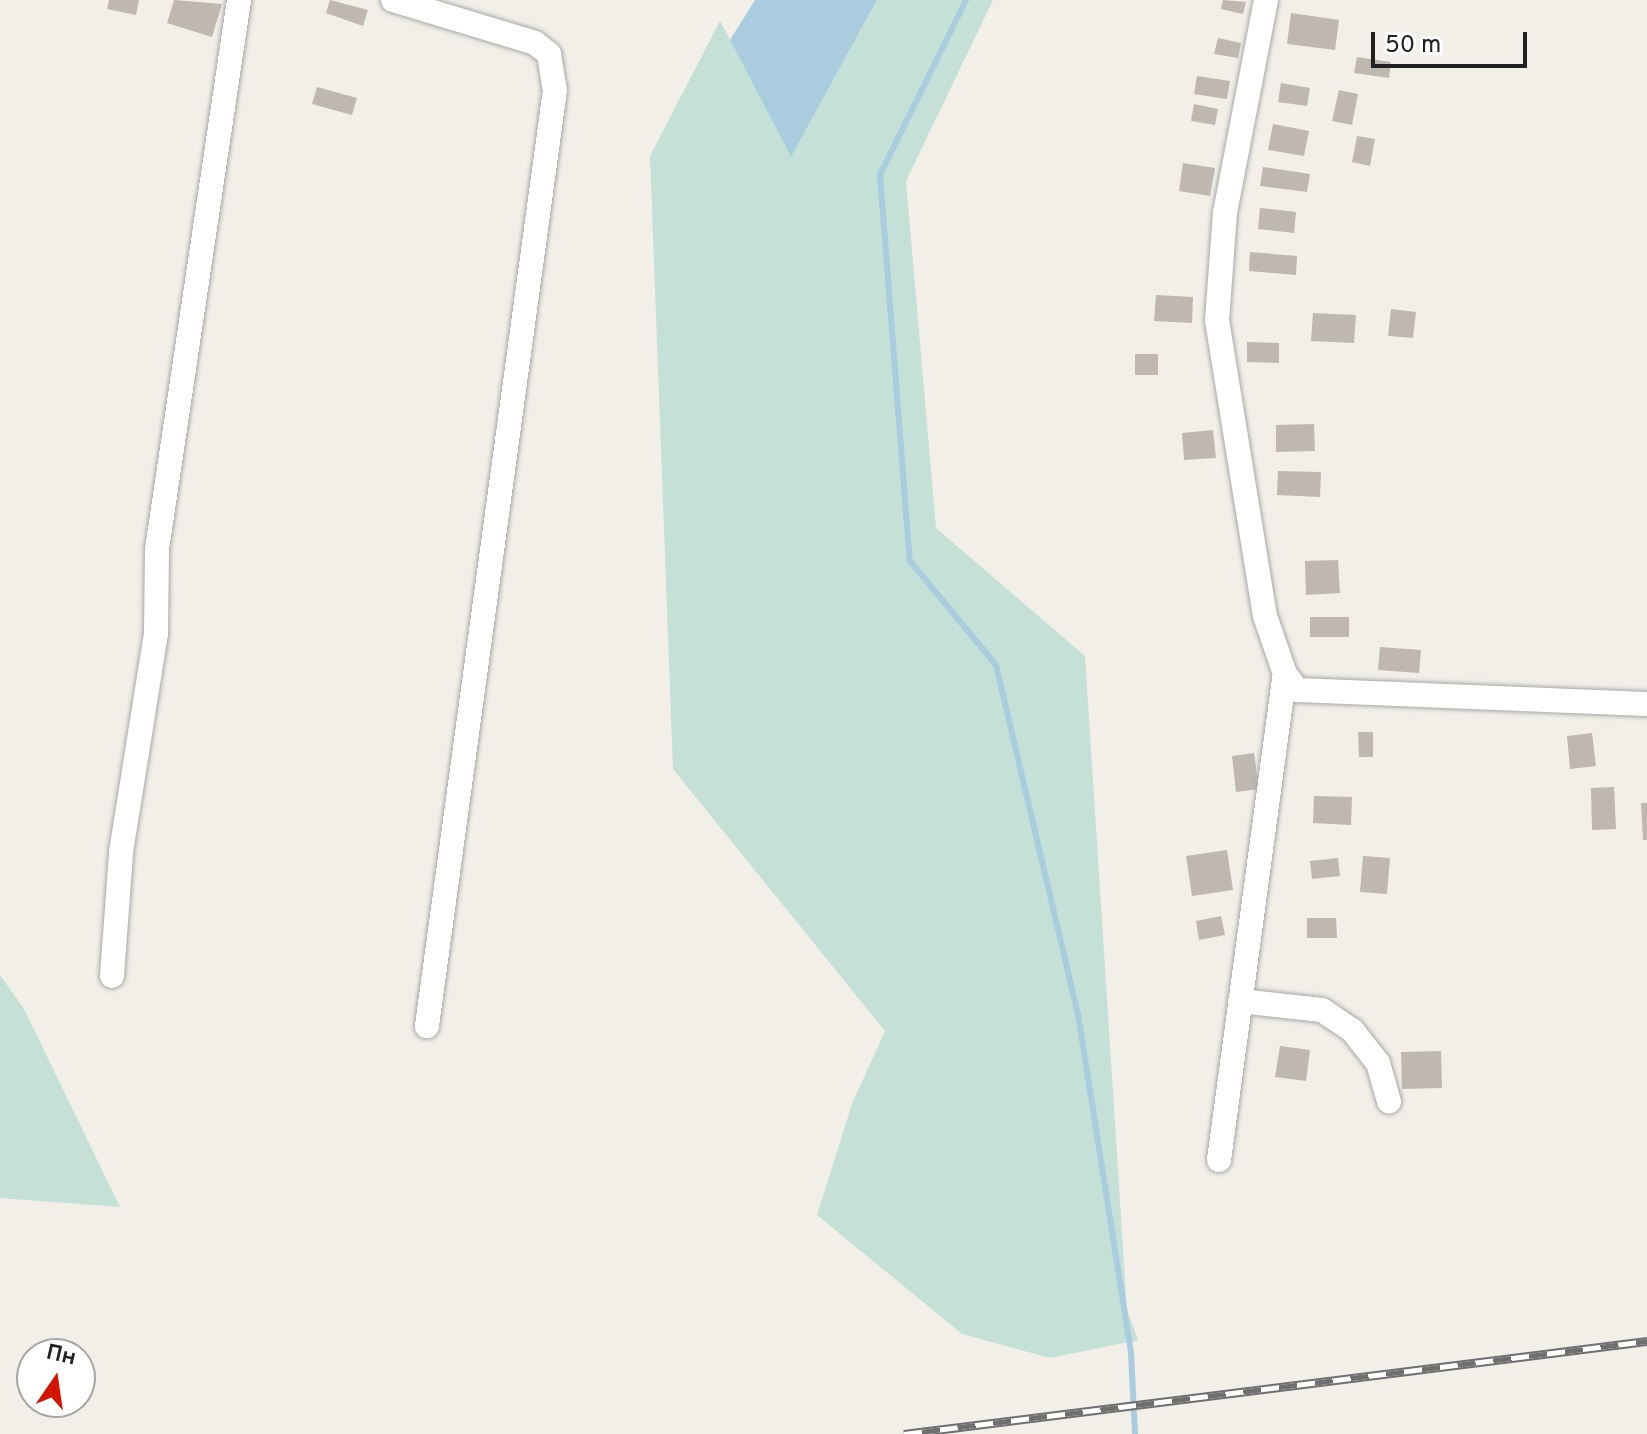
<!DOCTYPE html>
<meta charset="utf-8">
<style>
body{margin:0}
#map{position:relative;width:1647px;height:1434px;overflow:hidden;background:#f1efe8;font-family:Overpass,sans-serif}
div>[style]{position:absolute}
.wetland>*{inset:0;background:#c5e0d6}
.water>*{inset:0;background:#a9cddf}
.stream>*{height:6px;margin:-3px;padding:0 3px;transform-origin:3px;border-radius:3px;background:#a9cddf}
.building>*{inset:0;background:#beb8b1}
.roads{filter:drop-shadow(0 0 2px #a8a8a8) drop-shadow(0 0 2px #a8a8a8)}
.street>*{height:24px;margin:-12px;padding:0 12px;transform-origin:12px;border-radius:12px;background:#fff}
.rail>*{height:9px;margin-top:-4.5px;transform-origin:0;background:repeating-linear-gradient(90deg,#fff 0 18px,#6f6f6f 0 36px);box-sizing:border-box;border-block:2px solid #6f6f6f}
span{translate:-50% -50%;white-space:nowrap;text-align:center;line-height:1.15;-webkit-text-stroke:8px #fff;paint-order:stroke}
.north{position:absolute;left:16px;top:1338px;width:80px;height:80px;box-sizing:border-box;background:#fff;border:2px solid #a6a6a6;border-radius:50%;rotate:13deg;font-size:22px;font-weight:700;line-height:32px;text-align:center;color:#212121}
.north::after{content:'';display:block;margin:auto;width:28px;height:36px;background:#d21400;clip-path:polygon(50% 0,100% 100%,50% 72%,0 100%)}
.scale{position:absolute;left:1371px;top:32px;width:156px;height:36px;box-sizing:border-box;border:4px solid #212121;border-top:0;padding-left:10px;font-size:24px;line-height:28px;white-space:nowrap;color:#212121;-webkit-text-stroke:6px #fff;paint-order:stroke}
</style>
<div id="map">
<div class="wetland">
<div style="clip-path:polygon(877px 0,993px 0,906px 181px,936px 528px,1085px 656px,1127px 1310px,1138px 1340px,1050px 1358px,962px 1334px,817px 1215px,852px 1104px,885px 1031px,673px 769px,650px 156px,720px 21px,791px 157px)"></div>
<div style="clip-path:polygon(0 975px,24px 1009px,120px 1207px,0 1198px)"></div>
</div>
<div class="water">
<div style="clip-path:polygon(755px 0,877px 0,791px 157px,730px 40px)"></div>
</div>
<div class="stream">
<div style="left:966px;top:0;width:195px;rotate:116.2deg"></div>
<div style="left:880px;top:175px;width:387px;rotate:85.6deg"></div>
<div style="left:910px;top:561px;width:135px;rotate:50.4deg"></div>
<div style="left:996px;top:665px;width:359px;rotate:76.8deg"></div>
<div style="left:1078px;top:1014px;width:344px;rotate:81.1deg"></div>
<div style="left:1131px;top:1354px;width:80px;rotate:87.1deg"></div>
</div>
<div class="building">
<div style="clip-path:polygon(109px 0,139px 0,136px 15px,107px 9px)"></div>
<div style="clip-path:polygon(174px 0,222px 4px,212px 37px,167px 23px)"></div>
<div style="clip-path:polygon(330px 0,368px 10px,363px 26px,326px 13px)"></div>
<div style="clip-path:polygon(1223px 0,1246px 2px,1243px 14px,1221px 9px)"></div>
<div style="clip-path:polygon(1291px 13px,1339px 20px,1335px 50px,1287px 44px)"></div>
<div style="clip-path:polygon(1218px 38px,1241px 43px,1238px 58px,1214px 54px)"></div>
<div style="clip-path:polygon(1357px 57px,1391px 62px,1389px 78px,1354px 73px)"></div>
<div style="clip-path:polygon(1197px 76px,1230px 81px,1227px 99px,1194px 94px)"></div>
<div style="clip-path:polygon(1281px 83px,1310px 88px,1307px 106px,1278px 102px)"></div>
<div style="clip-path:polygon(317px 87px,357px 98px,352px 115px,312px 104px)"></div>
<div style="clip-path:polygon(1339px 90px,1358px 94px,1352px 125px,1332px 121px)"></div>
<div style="clip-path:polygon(1194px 104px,1218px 109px,1215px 125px,1191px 121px)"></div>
<div style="clip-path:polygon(1273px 124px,1309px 131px,1304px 156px,1268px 150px)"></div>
<div style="clip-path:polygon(1357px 136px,1375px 139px,1370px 166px,1352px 162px)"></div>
<div style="clip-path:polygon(1183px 163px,1215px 168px,1210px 196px,1179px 191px)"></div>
<div style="clip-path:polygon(1263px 167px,1310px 174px,1307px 192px,1260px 186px)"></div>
<div style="clip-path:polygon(1260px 208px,1296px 212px,1294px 233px,1258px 229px)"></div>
<div style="clip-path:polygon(1250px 252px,1297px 256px,1296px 275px,1249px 271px)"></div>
<div style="clip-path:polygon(1156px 295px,1193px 297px,1192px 323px,1154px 321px)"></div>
<div style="clip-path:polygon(1391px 309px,1416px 312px,1413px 338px,1388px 336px)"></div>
<div style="clip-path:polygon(1313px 313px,1356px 315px,1354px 343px,1311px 341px)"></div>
<div style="clip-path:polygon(1247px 342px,1279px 343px,1279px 363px,1247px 362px)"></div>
<div style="clip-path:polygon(1135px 354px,1158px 354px,1158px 375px,1135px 375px)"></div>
<div style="clip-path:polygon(1314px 424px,1315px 451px,1276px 452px,1276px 425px)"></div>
<div style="clip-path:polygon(1213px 430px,1216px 458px,1184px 460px,1182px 433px)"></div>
<div style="clip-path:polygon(1278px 471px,1321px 472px,1320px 497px,1277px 495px)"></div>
<div style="clip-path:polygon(1338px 560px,1340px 593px,1306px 595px,1305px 561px)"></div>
<div style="clip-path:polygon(1310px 617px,1349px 617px,1349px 637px,1310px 637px)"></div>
<div style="clip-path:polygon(1380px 647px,1421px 650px,1419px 673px,1378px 670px)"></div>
<div style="clip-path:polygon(1358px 732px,1373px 732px,1373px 757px,1359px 757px)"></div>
<div style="clip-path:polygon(1592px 733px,1596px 766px,1570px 769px,1567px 736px)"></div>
<div style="clip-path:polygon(1254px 753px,1259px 789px,1236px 792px,1232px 756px)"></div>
<div style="clip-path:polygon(1614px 787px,1616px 829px,1592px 830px,1591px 788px)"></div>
<div style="clip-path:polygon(1314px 796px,1352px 797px,1351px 825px,1313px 823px)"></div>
<div style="clip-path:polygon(1641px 803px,1647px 803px,1647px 840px,1643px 840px)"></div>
<div style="clip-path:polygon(1227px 850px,1233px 890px,1192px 896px,1186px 856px)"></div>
<div style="clip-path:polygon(1363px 856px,1390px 858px,1387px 894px,1360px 892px)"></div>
<div style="clip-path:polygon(1338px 858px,1340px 876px,1312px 879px,1310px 861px)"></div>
<div style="clip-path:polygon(1221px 916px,1225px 935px,1199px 940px,1196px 921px)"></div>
<div style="clip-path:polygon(1307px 918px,1336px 918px,1337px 938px,1307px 938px)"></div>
<div style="clip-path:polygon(1280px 1046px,1310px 1050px,1306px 1081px,1275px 1077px)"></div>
<div style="clip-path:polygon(1441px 1051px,1442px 1088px,1402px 1089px,1401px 1052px)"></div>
</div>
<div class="roads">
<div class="street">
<div style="left:393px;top:0;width:148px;rotate:16.8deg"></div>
<div style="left:535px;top:43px;width:18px;rotate:38deg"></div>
<div style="left:549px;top:54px;width:36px;rotate:81deg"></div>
<div style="left:555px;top:90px;width:945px;rotate:97.79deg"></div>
<div style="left:1266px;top:0;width:216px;rotate:100.9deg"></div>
<div style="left:1225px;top:212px;width:108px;rotate:94.2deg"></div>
<div style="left:1217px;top:320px;width:300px;rotate:80.8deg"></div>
<div style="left:1265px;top:616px;width:61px;rotate:71deg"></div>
<div style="left:1285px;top:674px;width:20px;rotate:53deg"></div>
<div style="left:1297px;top:690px;width:350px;rotate:2.3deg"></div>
<div style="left:112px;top:976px;width:124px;rotate:-85.8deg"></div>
<div style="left:121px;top:852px;width:222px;rotate:-80.9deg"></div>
<div style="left:156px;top:633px;width:84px;rotate:-89.3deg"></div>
<div style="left:157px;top:549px;width:555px;rotate:-81.5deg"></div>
<div style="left:1240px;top:1001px;width:82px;rotate:6.3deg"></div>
<div style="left:1322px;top:1010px;width:36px;rotate:34deg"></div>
<div style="left:1352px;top:1030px;width:42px;rotate:51.8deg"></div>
<div style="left:1378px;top:1063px;width:40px;rotate:74deg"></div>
<div style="left:1219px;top:1160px;width:490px;rotate:-82.3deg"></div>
</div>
</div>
<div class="rail">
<div style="left:904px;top:1434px;width:749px;rotate:-7.13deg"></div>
</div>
<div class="north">Пн</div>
<div class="scale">50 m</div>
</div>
